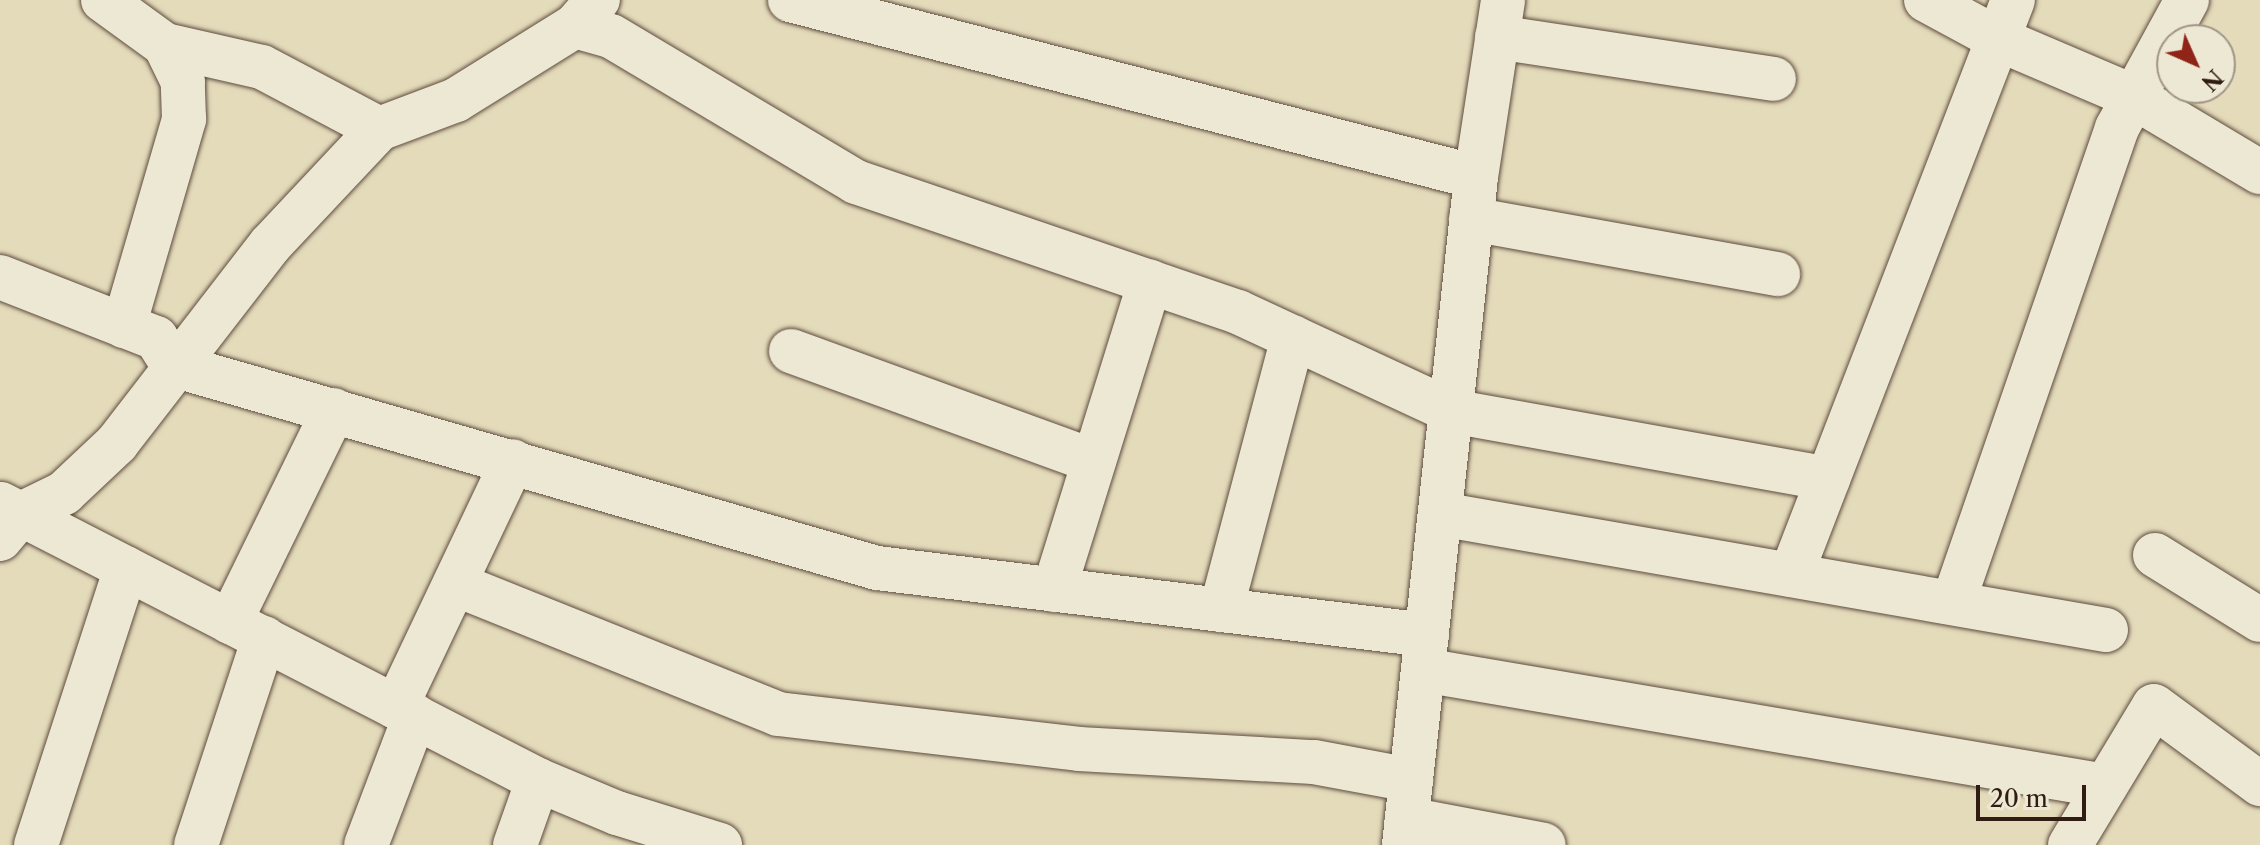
<!DOCTYPE html>
<style>
body{margin:0}
#map{position:relative;width:2260px;height:845px;overflow:hidden;background:#e4dbbb;font-family:"Libre Caslon Text",serif}
div>[style]{position:absolute}
.roads{filter:drop-shadow(0 0 2px #5e4c3e) drop-shadow(0 0 2px #5e4c3e)}
.minor>*{height:44px;margin:-22px;padding:0 22px;transform-origin:22px;border-radius:22px;background:#ede8d3}
span{translate:-50% -50%;white-space:nowrap;text-align:center;line-height:1.15;-webkit-text-stroke:8px #ede8d3;paint-order:stroke}
.north{position:absolute;left:2156px;top:24px;width:80px;height:80px;box-sizing:border-box;background:#ede8d3;border:2px solid #a29687;border-radius:50%;rotate:135deg;font-size:22px;font-weight:700;line-height:32px;text-align:center;color:#311c14}
.north::after{content:'';display:block;margin:auto;width:28px;height:36px;background:#8f2418;clip-path:polygon(50% 0,100% 100%,50% 72%,0 100%)}
.scale{position:absolute;left:1976px;top:785px;width:110px;height:36px;box-sizing:border-box;border:4px solid #311c14;border-top:0;padding-left:10px;font-size:24px;line-height:28px;white-space:nowrap;color:#311c14;-webkit-text-stroke:6px #ede8d3;paint-order:stroke}
</style>
<div id="map">
<div class="roads">
<div class="minor">
<div style="left:103px;top:0;width:77px;rotate:36deg"></div>
<div style="left:165px;top:45px;width:99px;rotate:12.8deg"></div>
<div style="left:262px;top:67px;width:132px;rotate:27.9deg"></div>
<div style="left:790px;top:0;width:708px;rotate:14.47deg"></div>
<div style="left:1926px;top:0;width:82px;rotate:28.4deg"></div>
<div style="left:1998px;top:39px;width:148px;rotate:23.1deg"></div>
<div style="left:2134px;top:97px;width:147px;rotate:30.8deg"></div>
<div style="left:575px;top:26px;width:37px;rotate:16deg"></div>
<div style="left:611px;top:36px;width:285px;rotate:30.8deg"></div>
<div style="left:856px;top:182px;width:404px;rotate:18.8deg"></div>
<div style="left:1238px;top:312px;width:235px;rotate:24.9deg"></div>
<div style="left:1451px;top:411px;width:383px;rotate:10.2deg"></div>
<div style="left:1497px;top:37px;width:280px;rotate:8.6deg"></div>
<div style="left:1471px;top:219px;width:312px;rotate:10.2deg"></div>
<div style="left:0;top:277px;width:168px;rotate:21.4deg"></div>
<div style="left:156px;top:338px;width:32px;rotate:58deg"></div>
<div style="left:173px;top:365px;width:733px;rotate:16.09deg"></div>
<div style="left:877px;top:568px;width:554px;rotate:6.95deg"></div>
<div style="left:124px;top:326px;width:216px;rotate:-73.8deg"></div>
<div style="left:184px;top:119px;width:37px;rotate:-92deg"></div>
<div style="left:183px;top:82px;width:41px;rotate:-115.9deg"></div>
<div style="left:791px;top:351px;width:322px;rotate:20deg"></div>
<div style="left:1px;top:504px;width:604px;rotate:27.2deg"></div>
<div style="left:538px;top:780px;width:86px;rotate:22.7deg"></div>
<div style="left:617px;top:813px;width:108px;rotate:17.3deg"></div>
<div style="left:1440px;top:514px;width:676px;rotate:9.88deg"></div>
<div style="left:0;top:539px;width:33px;rotate:-50deg"></div>
<div style="left:21px;top:514px;width:48px;rotate:-26deg"></div>
<div style="left:64px;top:493px;width:73px;rotate:-43.3deg"></div>
<div style="left:117px;top:443px;width:250px;rotate:-52.3deg"></div>
<div style="left:270px;top:245px;width:159px;rotate:-46.8deg"></div>
<div style="left:379px;top:129px;width:82px;rotate:-20.6deg"></div>
<div style="left:456px;top:100px;width:140px;rotate:-31.9deg"></div>
<div style="left:575px;top:26px;width:35px;rotate:-49deg"></div>
<div style="left:2155px;top:555px;width:123px;rotate:31.8deg"></div>
<div style="left:1791px;top:575px;width:616px;rotate:-68.89deg"></div>
<div style="left:455px;top:584px;width:348px;rotate:21.9deg"></div>
<div style="left:778px;top:714px;width:303px;rotate:6.6deg"></div>
<div style="left:1079px;top:749px;width:235px;rotate:3.2deg"></div>
<div style="left:1314px;top:762px;width:99px;rotate:10.5deg"></div>
<div style="left:1054px;top:590px;width:323px;rotate:-72.7deg"></div>
<div style="left:1953px;top:603px;width:503px;rotate:-70.95deg"></div>
<div style="left:2117px;top:128px;width:146px;rotate:-61.3deg"></div>
<div style="left:1221px;top:610px;width:282px;rotate:-75.2deg"></div>
<div style="left:230px;top:622px;width:236px;rotate:-63.9deg"></div>
<div style="left:1423px;top:670px;width:692px;rotate:9.65deg"></div>
<div style="left:396px;top:707px;width:272px;rotate:-64.6deg"></div>
<div style="left:1407px;top:819px;width:139px;rotate:10.7deg"></div>
<div style="left:36px;top:845px;width:291px;rotate:-72deg"></div>
<div style="left:196px;top:845px;width:218px;rotate:-71.8deg"></div>
<div style="left:366px;top:845px;width:138px;rotate:-69.2deg"></div>
<div style="left:515px;top:845px;width:69px;rotate:-70.5deg"></div>
<div style="left:1404px;top:845px;width:672px;rotate:-83.85deg"></div>
<div style="left:1476px;top:177px;width:179px;rotate:-81.3deg"></div>
<div style="left:2070px;top:845px;width:162px;rotate:-58.9deg"></div>
<div style="left:2154px;top:706px;width:132px;rotate:36.3deg"></div>
</div>
</div>
<div class="north">N</div>
<div class="scale">20 m</div>
</div>
